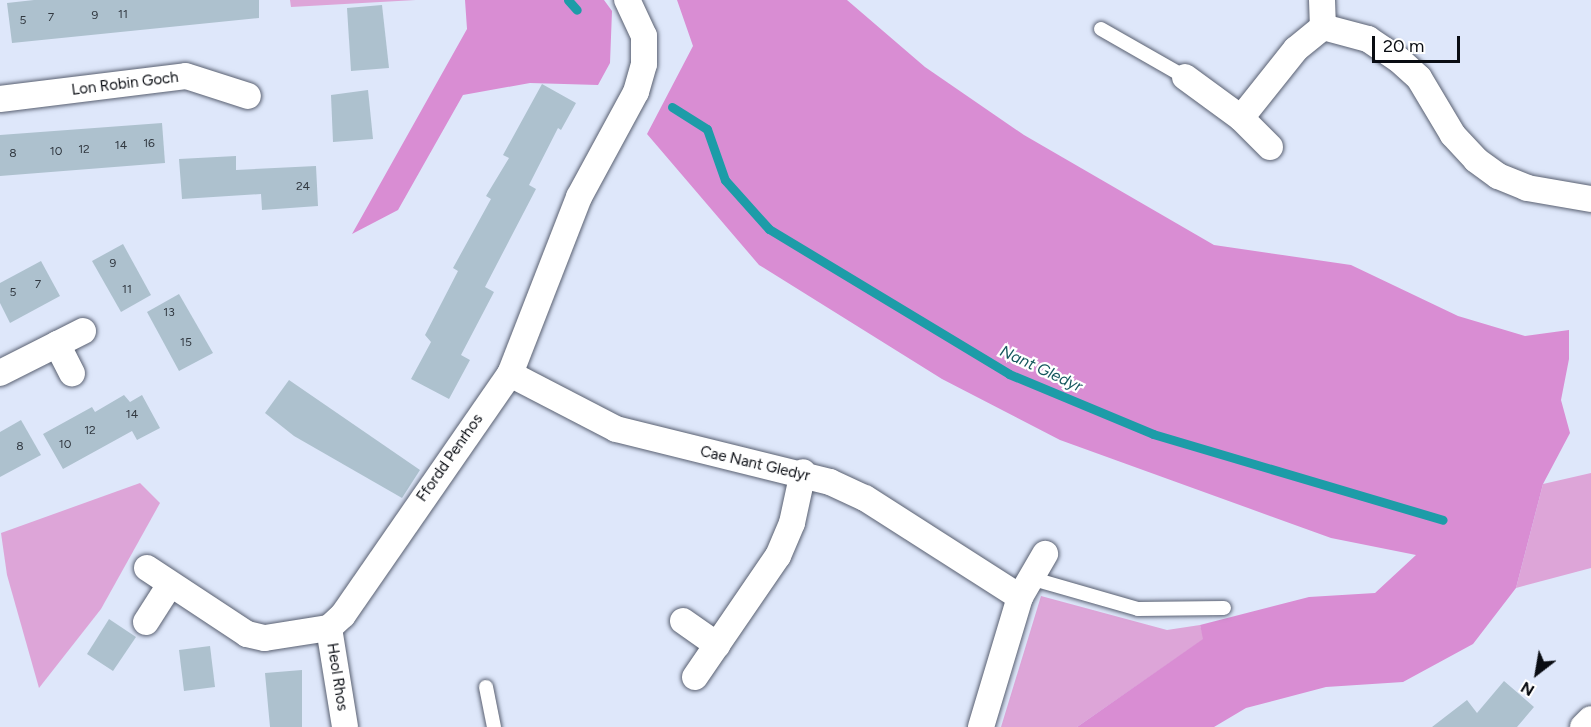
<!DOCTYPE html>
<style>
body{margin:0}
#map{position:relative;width:1591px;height:727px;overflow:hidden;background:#dee7fa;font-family:Figtree,sans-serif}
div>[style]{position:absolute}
.green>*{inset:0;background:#dda5d8}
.forest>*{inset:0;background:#d98dd3}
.stream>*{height:9px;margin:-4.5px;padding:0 4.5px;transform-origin:4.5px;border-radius:4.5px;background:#1d9ca8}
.building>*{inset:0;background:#adc1ce}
.roads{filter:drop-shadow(0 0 2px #596071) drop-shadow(0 0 2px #596071)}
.lane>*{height:14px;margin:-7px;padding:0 7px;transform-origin:7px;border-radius:7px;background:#fff}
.street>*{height:26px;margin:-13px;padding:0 13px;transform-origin:13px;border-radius:13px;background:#fff}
span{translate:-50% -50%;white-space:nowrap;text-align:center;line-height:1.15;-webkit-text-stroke:4.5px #fff;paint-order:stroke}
.number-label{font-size:12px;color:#323941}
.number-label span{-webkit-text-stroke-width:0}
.street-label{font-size:15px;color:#090c12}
.water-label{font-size:16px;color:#16575e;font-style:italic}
.north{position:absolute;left:1507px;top:643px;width:60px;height:60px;-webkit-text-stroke:4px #fff;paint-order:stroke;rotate:211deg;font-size:16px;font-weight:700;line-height:24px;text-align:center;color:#090c12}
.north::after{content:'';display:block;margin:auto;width:21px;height:27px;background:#090c12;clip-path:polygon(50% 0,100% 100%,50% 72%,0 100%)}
.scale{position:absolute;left:1372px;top:36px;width:88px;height:27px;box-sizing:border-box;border:3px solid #090c12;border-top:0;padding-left:8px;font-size:18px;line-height:21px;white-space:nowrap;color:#090c12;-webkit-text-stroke:4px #fff;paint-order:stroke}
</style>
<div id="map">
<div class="green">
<div style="clip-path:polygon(290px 0,416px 0,291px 7px)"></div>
<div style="clip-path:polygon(1591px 473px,1591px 568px,1516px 588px,1543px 484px)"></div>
<div style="clip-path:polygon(140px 483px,160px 503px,101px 609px,39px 688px,7px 575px,1px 533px)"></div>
<div style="clip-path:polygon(1041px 596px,1167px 630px,1200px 625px,1204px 639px,1077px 727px,1001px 727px)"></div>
</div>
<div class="forest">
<div style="clip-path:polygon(465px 0,604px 0,612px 11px,610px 63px,598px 85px,530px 83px,463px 95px,398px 210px,352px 234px,467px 29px)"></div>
<div style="clip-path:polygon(677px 0,847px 0,925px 67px,1024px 135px,1214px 245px,1351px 265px,1458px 316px,1525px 336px,1569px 330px,1569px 359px,1561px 400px,1570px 433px,1543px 484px,1516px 588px,1473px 644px,1403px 682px,1326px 687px,1246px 708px,1214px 727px,1077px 727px,1203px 639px,1200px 625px,1309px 597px,1375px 593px,1416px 555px,1331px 538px,1060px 440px,942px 379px,759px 265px,647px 134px,693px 46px)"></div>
</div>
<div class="stream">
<div style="left:568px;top:0;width:13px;rotate:48deg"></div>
<div style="left:672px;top:107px;width:41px;rotate:32.2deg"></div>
<div style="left:707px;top:129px;width:54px;rotate:70.6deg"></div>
<div style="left:725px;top:180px;width:66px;rotate:48.1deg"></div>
<div style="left:769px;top:229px;width:280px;rotate:31.1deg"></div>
<div style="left:1009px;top:374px;width:156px;rotate:22.6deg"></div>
<div style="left:1153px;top:434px;width:302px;rotate:16.5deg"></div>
</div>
<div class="building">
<div style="clip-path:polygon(34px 0,259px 0,259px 18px,12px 43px,7px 3px)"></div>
<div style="clip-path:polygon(382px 5px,389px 68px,351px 71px,347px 8px)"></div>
<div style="clip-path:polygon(542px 84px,576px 103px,561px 130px,558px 128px,529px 185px,536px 189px,485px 287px,494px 292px,461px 355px,470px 360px,449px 399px,411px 379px,431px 342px,425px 335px,458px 271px,453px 268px,491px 199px,486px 196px,509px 158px,503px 155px)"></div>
<div style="clip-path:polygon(368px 90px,373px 139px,333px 142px,331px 95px)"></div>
<div style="clip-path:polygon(162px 123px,165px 163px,0 176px,0 135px)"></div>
<div style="clip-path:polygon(236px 156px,236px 170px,316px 166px,318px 206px,262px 210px,261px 194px,182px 199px,179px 159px)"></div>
<div style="clip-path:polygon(123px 244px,151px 295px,121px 312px,92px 261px)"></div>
<div style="clip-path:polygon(41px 261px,60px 296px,10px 323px,0 303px,0 283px)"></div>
<div style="clip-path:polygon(179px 294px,213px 353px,179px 371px,147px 312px)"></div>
<div style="clip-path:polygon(289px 380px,420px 470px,402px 498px,294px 436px,265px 413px)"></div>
<div style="clip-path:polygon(124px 395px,130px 402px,142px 395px,160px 428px,137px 440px,132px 431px,63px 469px,43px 434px,92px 407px,95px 412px)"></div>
<div style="clip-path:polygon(21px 420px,41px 455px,0 477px,0 432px)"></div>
<div style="clip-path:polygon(109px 619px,136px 637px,113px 671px,87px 654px)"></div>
<div style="clip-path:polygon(210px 646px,215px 687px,184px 691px,179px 650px)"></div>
<div style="clip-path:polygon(302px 670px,302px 727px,270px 727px,265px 673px)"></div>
<div style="clip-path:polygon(1504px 681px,1534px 707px,1517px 727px,1432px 727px,1467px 700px,1477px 713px)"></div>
</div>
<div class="roads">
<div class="lane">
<div style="left:1101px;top:29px;width:97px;rotate:29.7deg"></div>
<div style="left:1030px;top:578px;width:112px;rotate:16deg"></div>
<div style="left:1138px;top:609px;width:86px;rotate:-0.7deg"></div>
<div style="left:486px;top:687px;width:41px;rotate:78.7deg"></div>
</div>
<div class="street">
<div style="left:1322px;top:0;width:27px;rotate:88deg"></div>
<div style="left:1323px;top:27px;width:47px;rotate:14.9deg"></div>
<div style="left:1368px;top:39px;width:36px;rotate:34deg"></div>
<div style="left:1398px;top:59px;width:28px;rotate:42deg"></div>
<div style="left:1419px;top:78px;width:66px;rotate:59.2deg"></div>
<div style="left:1453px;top:135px;width:34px;rotate:47deg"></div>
<div style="left:1476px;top:160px;width:27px;rotate:36deg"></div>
<div style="left:1498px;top:176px;width:31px;rotate:22deg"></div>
<div style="left:1527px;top:188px;width:65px;rotate:9.8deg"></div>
<div style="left:1185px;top:77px;width:69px;rotate:36.2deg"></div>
<div style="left:1241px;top:118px;width:88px;rotate:-51.4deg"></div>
<div style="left:1296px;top:49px;width:35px;rotate:-39deg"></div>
<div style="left:0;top:99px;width:187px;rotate:-7deg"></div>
<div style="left:186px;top:76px;width:65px;rotate:17.9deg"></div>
<div style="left:1241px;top:118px;width:41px;rotate:45deg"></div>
<div style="left:57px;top:344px;width:33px;rotate:63deg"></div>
<div style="left:0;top:373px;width:93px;rotate:-26.8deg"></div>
<div style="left:510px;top:374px;width:119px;rotate:27.4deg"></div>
<div style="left:616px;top:429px;width:220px;rotate:13.9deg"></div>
<div style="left:830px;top:482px;width:38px;rotate:25deg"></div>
<div style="left:865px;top:498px;width:184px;rotate:32.6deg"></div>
<div style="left:147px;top:568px;width:120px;rotate:33.4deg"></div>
<div style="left:247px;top:634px;width:18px;rotate:13deg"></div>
<div style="left:265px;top:638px;width:65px;rotate:-8.9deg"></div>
<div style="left:329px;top:628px;width:19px;rotate:-43deg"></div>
<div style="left:343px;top:615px;width:293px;rotate:-55.3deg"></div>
<div style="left:510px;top:374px;width:190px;rotate:-68.7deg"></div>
<div style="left:579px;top:197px;width:119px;rotate:-61.5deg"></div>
<div style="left:636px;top:92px;width:29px;rotate:-74deg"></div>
<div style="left:644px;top:64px;width:28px;rotate:-90deg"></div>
<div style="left:644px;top:36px;width:40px;rotate:-115deg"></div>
<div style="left:683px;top:621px;width:42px;rotate:35.2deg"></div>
<div style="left:146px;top:622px;width:43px;rotate:-57.4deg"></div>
<div style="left:329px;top:628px;width:100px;rotate:80.8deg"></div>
<div style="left:695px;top:677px;width:147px;rotate:-55.6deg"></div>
<div style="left:778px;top:556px;width:36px;rotate:-67deg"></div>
<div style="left:792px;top:523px;width:52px;rotate:-77.8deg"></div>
<div style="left:981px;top:727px;width:136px;rotate:-73.3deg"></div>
<div style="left:1020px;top:597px;width:50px;rotate:-59.8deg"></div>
<div style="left:1583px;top:727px;width:11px;rotate:-45deg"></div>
</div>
</div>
<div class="number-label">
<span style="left:123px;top:15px">11</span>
<span style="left:95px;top:16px">9</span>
<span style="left:51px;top:18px">7</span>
<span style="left:23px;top:21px">5</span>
<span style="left:149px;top:144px">16</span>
<span style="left:121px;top:146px">14</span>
<span style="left:84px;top:150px">12</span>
<span style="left:56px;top:152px">10</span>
<span style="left:13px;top:154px">8</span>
<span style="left:303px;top:187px">24</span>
<span style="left:113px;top:264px">9</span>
<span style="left:38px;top:285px">7</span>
<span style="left:127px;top:290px">11</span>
<span style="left:13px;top:293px">5</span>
<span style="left:169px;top:313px">13</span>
<span style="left:186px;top:343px">15</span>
<span style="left:132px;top:415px">14</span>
<span style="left:90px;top:431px">12</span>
<span style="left:65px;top:445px">10</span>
<span style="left:20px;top:447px">8</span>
</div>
<div class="street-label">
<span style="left:125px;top:84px;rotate:-7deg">Lon Robin Goch</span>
<span style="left:450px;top:458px;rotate:-55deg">Ffordd Penrhos</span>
<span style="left:755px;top:464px;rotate:13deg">Cae Nant Gledyr</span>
<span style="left:337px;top:677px;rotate:81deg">Heol Rhos</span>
</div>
<div class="water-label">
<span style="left:1041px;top:369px;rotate:25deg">Nant Gledyr</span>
</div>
<div class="north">N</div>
<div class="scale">20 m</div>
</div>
